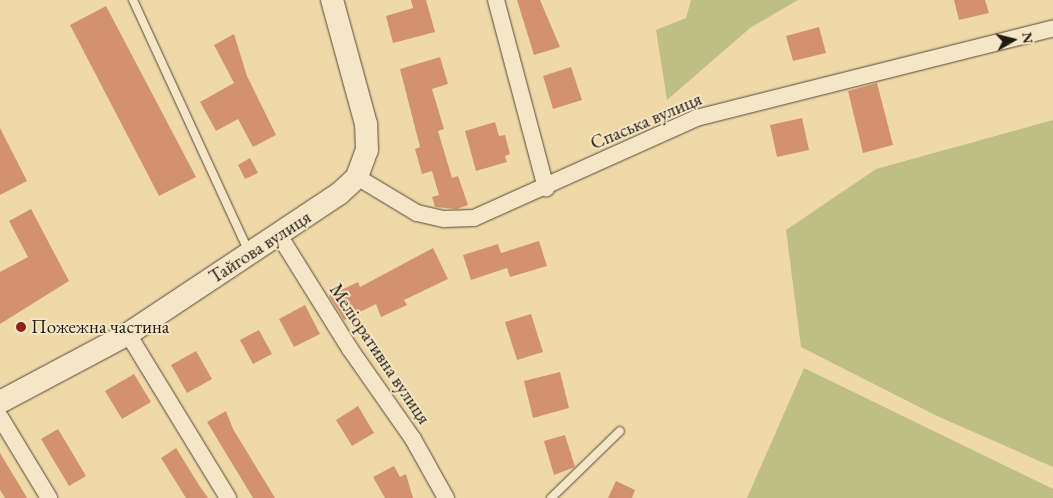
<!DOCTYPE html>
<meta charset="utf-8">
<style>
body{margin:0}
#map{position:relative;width:1053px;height:498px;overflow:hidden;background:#f0d9a9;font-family:"EB Garamond",serif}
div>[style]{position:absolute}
.green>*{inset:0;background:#bfbe84}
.building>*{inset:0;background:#d29270}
.roads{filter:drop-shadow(0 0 1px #564a37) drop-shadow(0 0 1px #564a37)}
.lane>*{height:8px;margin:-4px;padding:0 4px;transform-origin:4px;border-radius:4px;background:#f5e6c7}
.street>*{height:16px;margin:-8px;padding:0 8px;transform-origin:8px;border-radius:8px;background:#f5e6c7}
.secondary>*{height:22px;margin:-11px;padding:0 11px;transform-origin:11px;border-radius:11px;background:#f5e6c7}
.dots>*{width:14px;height:14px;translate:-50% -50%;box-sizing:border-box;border:2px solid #f5e6c7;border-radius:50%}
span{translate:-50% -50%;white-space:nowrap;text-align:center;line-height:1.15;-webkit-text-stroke:4px #f5e6c7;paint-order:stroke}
.street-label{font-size:19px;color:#221a11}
.poi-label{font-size:19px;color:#221a11}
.left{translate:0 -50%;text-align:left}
.north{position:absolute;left:988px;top:15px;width:50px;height:50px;-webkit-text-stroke:4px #f5e6c7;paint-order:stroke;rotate:82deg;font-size:14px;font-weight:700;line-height:20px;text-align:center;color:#221a11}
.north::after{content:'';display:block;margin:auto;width:18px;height:22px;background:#221a11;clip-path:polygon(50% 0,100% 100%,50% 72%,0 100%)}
</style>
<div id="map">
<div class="green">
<div style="clip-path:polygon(691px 0,798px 0,750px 28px,667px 100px,656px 30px,686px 18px)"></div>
<div style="clip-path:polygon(1053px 120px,1053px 467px,937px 416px,801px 347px,786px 230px,876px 169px)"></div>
<div style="clip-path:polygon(804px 368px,1053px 489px,1053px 498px,747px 498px)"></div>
</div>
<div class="building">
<div style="clip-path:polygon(411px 0,426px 0,435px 32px,393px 43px,386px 16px,413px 8px)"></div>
<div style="clip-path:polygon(517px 0,540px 0,560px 47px,534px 55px)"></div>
<div style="clip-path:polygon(954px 0,985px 0,989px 13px,959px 20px)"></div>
<div style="clip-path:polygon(106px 6px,196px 177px,159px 196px,70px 25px)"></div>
<div style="clip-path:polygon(819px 27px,826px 53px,793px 61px,786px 36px)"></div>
<div style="clip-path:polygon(234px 34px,247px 76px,276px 135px,253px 147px,238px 119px,216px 131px,200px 102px,234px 83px,214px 45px)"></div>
<div style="clip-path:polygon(440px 57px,448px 84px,432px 89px,444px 129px,438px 131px,452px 178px,458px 176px,468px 205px,457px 209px,435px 207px,432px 197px,439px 195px,432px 171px,422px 174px,415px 149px,420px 147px,400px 69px)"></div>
<div style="clip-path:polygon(571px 67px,582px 100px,553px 109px,543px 76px)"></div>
<div style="clip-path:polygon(877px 83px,893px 145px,863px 153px,848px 91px)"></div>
<div style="clip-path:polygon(802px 118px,809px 150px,777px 157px,770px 125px)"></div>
<div style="clip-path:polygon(495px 122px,499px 136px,505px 135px,510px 154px,505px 156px,507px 162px,476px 171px,465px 131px)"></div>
<div style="clip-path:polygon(0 128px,27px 181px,0 195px)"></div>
<div style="clip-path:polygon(250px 158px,258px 173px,245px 179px,238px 165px)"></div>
<div style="clip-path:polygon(31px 209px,69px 281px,0 324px,0 272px,28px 257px,9px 221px)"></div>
<div style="clip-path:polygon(539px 241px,547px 266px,510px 277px,507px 268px,471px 280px,463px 255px,498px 244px,501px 253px)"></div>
<div style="clip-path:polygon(433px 248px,448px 279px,404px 300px,407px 305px,381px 317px,376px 304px,344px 320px,329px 296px,358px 282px,360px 287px)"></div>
<div style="clip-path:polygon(305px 305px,320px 334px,294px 347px,279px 319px)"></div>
<div style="clip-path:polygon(531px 314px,543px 352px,517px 360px,505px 322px)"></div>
<div style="clip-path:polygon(259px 330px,272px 354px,253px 364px,240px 340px)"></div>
<div style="clip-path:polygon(196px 351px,212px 379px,187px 393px,171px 365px)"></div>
<div style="clip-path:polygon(560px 372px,569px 408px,533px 418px,524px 381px)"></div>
<div style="clip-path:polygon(134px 374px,151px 402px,122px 419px,105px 391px)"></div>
<div style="clip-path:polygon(358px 406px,374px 433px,352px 446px,336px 420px)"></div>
<div style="clip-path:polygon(226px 411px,233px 429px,275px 498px,253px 498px,207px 422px)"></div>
<div style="clip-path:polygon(58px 429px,86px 476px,69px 486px,41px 439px)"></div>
<div style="clip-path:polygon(565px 435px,575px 467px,554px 475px,544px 441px)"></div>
<div style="clip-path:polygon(176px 448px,199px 485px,208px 498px,186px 498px,161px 458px)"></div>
<div style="clip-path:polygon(0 453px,20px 486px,27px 498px,5px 498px,0 490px)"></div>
<div style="clip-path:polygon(394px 466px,400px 477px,406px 474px,413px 498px,385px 498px,373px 477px)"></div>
<div style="clip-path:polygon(616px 481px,635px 490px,632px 498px,608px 498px)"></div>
</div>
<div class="roads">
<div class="lane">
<div style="left:133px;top:0;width:277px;rotate:65.3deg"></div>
<div style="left:551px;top:498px;width:96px;rotate:-44.2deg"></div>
</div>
<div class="street">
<div style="left:496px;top:0;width:195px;rotate:75.1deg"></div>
<div style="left:357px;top:177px;width:70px;rotate:31deg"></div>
<div style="left:417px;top:213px;width:28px;rotate:13deg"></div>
<div style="left:444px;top:219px;width:30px;rotate:-2deg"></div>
<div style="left:474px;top:218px;width:243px;rotate:-24.2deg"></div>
<div style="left:696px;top:118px;width:368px;rotate:-14.1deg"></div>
<div style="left:279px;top:235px;width:134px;rotate:58.1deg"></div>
<div style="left:350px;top:349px;width:110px;rotate:55deg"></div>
<div style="left:413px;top:439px;width:68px;rotate:60.8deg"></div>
<div style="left:128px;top:334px;width:192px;rotate:58.6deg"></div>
<div style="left:0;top:417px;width:95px;rotate:58.8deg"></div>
</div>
<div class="secondary">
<div style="left:0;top:402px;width:145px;rotate:-28deg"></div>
<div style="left:128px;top:334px;width:253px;rotate:-33.6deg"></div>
<div style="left:339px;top:194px;width:25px;rotate:-43deg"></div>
<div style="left:357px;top:177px;width:29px;rotate:-70deg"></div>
<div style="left:367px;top:150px;width:26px;rotate:-92deg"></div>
<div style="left:366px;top:124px;width:129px;rotate:-105.3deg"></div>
</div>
</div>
<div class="dots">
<div style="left:21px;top:327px;background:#8f2418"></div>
</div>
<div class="street-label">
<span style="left:646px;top:121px;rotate:-23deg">Спаська вулиця</span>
<span style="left:260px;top:247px;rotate:-33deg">Тайгова вулиця</span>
<span style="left:380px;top:354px;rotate:56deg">Меліоративна вулиця</span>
</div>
<div class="poi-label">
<span class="left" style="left:31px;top:327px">Пожежна частина</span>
</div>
<div class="north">N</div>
</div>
